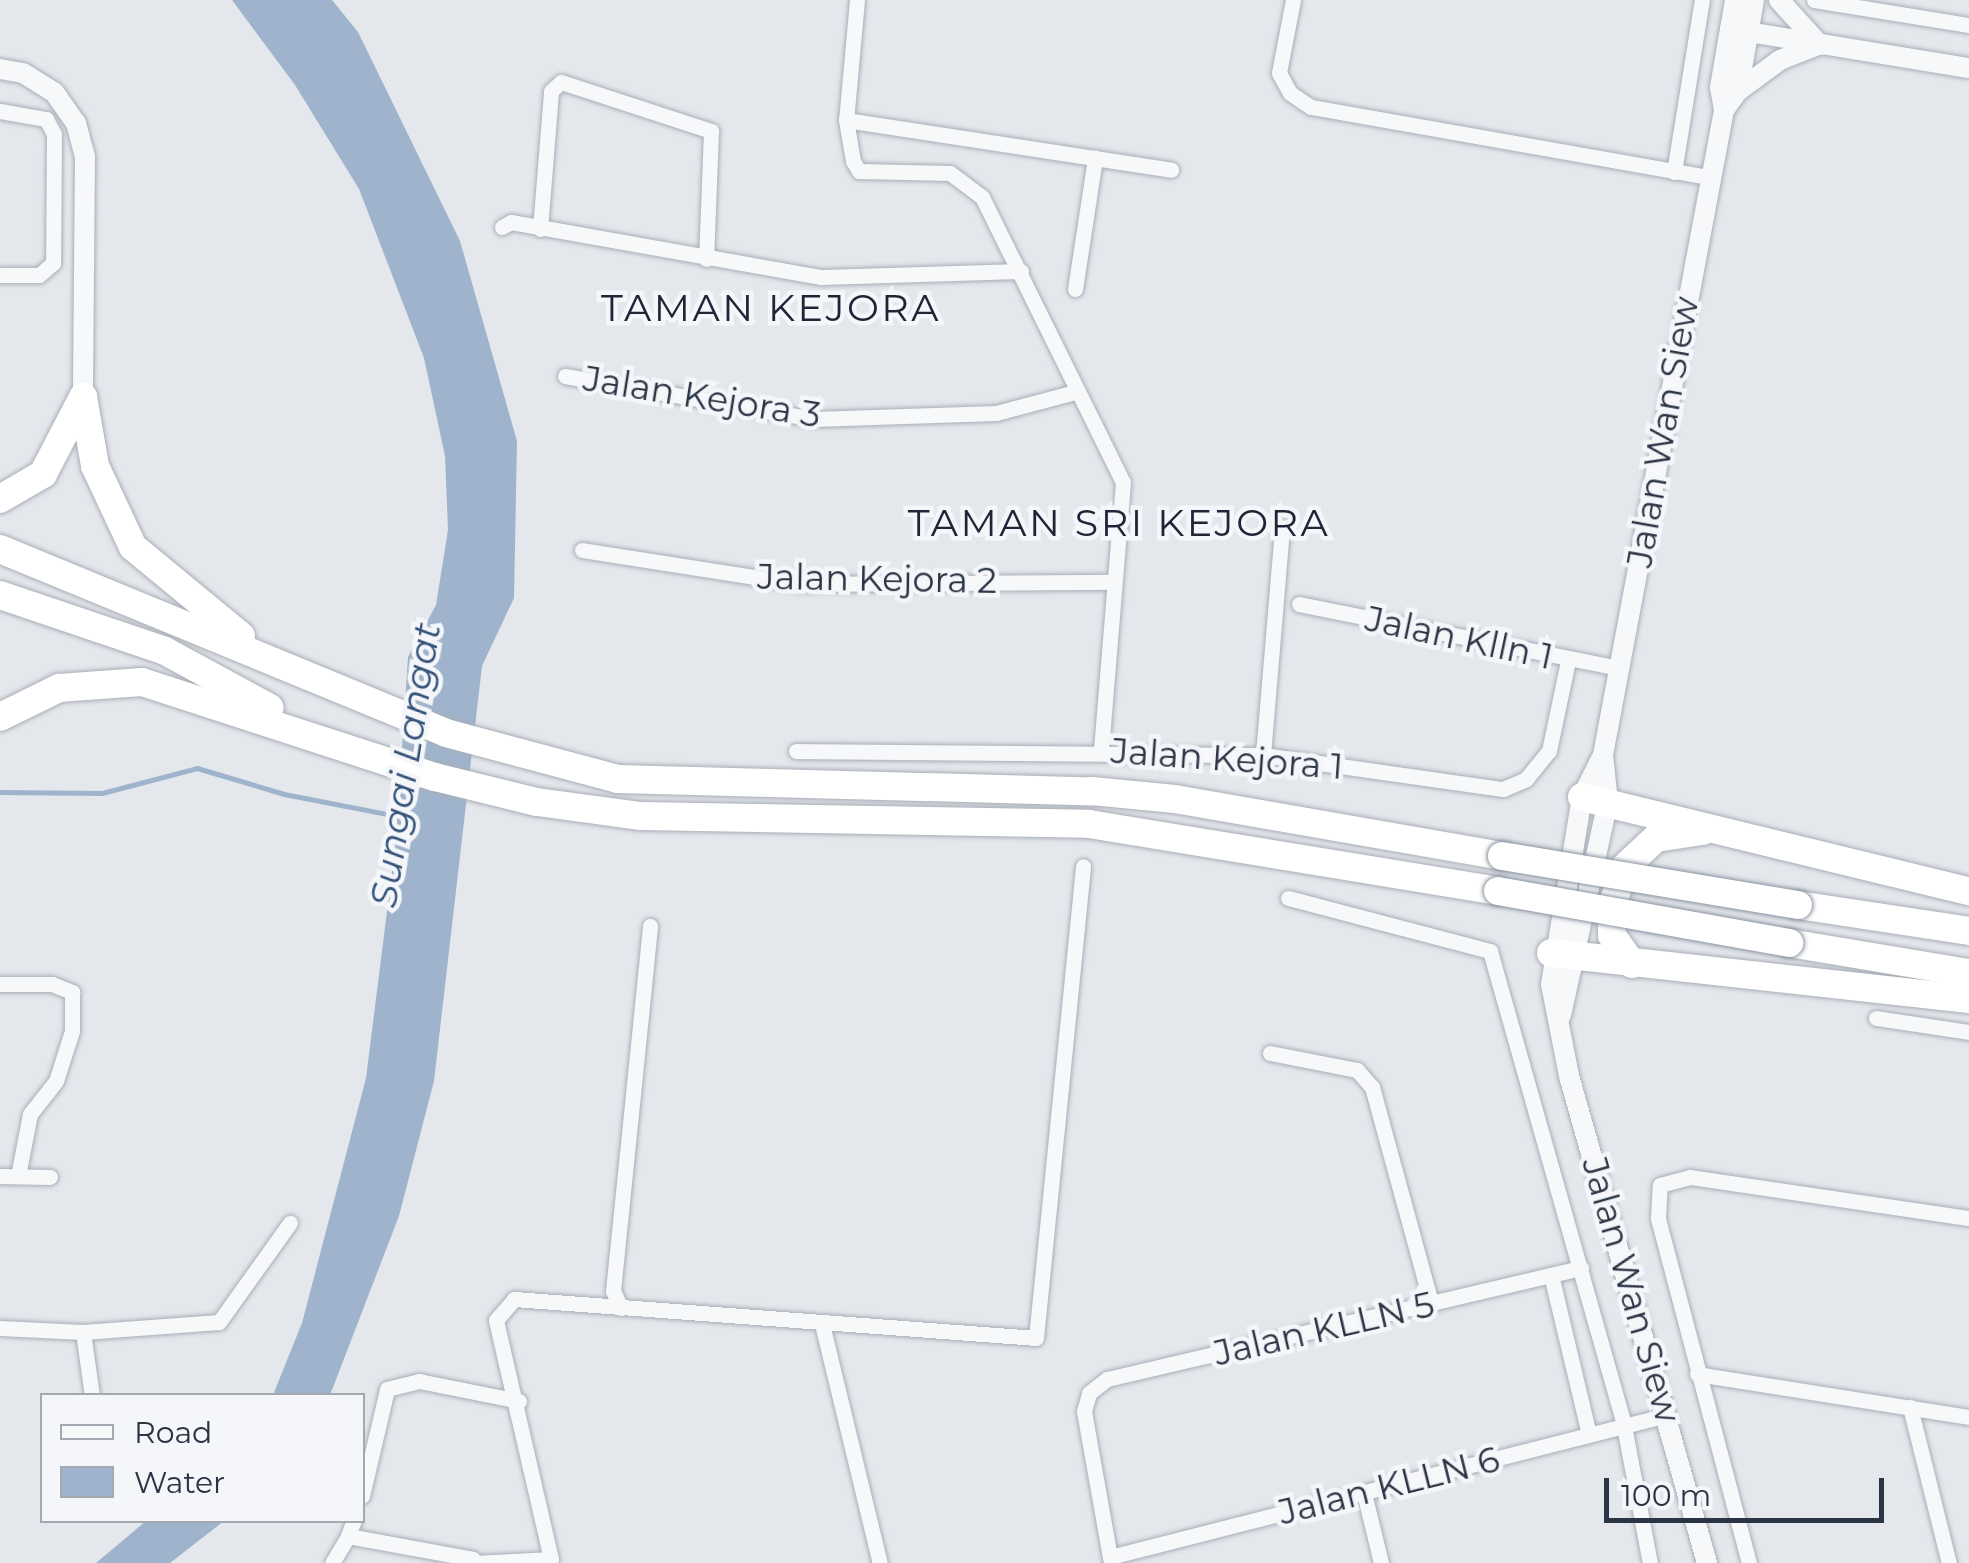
<!DOCTYPE html>
<style>
body{margin:0}
#map{position:relative;width:1969px;height:1563px;overflow:hidden;background:#e4e7ec;font-family:Montserrat,sans-serif}
div>[style]{position:absolute}
.water>*{inset:0;background:#9fb4cc}
.stream>*{height:5px;margin:-2.5px;padding:0 2.5px;transform-origin:2.5px;border-radius:2.5px;background:#9fb4cc}
.roads{filter:drop-shadow(0 0 2px #a9aeb7) drop-shadow(0 0 2px #a9aeb7)}
.minor>*{height:15px;margin:-7.5px;padding:0 7.5px;transform-origin:7.5px;border-radius:7.5px;background:#f7f8fa}
.tertiary>*{height:20px;margin:-10px;padding:0 10px;transform-origin:10px;border-radius:10px;background:#f7f8fa}
.motorway>*{height:28px;margin:-14px;padding:0 14px;transform-origin:14px;border-radius:14px;background:#fff}
.bridges{filter:drop-shadow(0 0 2px #8b94a3) drop-shadow(0 0 2px #8b94a3)}
.motorway-bridge>*{height:28px;margin:-14px;padding:0 14px;transform-origin:14px;border-radius:14px;background:#fff}
span{translate:-50% -50%;white-space:nowrap;text-align:center;line-height:1.15;-webkit-text-stroke:9px #f4f6f9;paint-order:stroke}
.street-label{font-size:35px;color:#2b3445}
.neighbourhood-label{font-size:38px;color:#1d2536;letter-spacing:2.5px}
.water-label{font-size:38px;color:#34527a;font-style:italic}
.legend{position:absolute;left:40px;top:1393px;width:325px;height:130px;box-sizing:border-box;background:#f4f6f9;border:2px solid #a4a8b1;margin:0;padding:12px 18px;list-style:none;font-size:30px;color:#2b3445}
.legend li{display:flex;align-items:center;gap:20px;height:50px}
.legend b{width:50px;border:2px solid #a4a8b1}
.scale{position:absolute;left:1604px;top:1478px;width:280px;height:45px;box-sizing:border-box;border:5px solid #2b3445;border-top:0;padding-left:12px;font-size:30px;line-height:35px;white-space:nowrap;color:#2b3445;-webkit-text-stroke:8px #f4f6f9;paint-order:stroke}
</style>
<div id="map">
<div class="water">
<div style="clip-path:polygon(232px 0,332px 0,358px 32px,460px 241px,517px 441px,514px 598px,482px 666px,434px 1081px,399px 1216px,330px 1395px,273px 1395px,302px 1323px,366px 1078px,396px 840px,408px 657px,436px 605px,448px 530px,445px 456px,424px 358px,359px 189px,295px 85px)"></div>
<div style="clip-path:polygon(146px 1521px,146px 1520px,224px 1521px,170px 1563px,96px 1563px)"></div>
</div>
<div class="stream">
<div style="left:0;top:792px;width:102px;rotate:0.6deg"></div>
<div style="left:102px;top:793px;width:98px;rotate:-14.7deg"></div>
<div style="left:197px;top:768px;width:91px;rotate:16.6deg"></div>
<div style="left:284px;top:794px;width:120px;rotate:11deg"></div>
</div>
<div class="roads">
<div class="minor">
<div style="left:857px;top:0;width:121px;rotate:95.2deg"></div>
<div style="left:846px;top:120px;width:42px;rotate:80.3deg"></div>
<div style="left:853px;top:161px;width:12px;rotate:59deg"></div>
<div style="left:859px;top:171px;width:91px;rotate:1.3deg"></div>
<div style="left:950px;top:173px;width:40px;rotate:37deg"></div>
<div style="left:982px;top:197px;width:318px;rotate:63.7deg"></div>
<div style="left:1123px;top:482px;width:268px;rotate:94.7deg"></div>
<div style="left:1293px;top:0;width:74px;rotate:100.9deg"></div>
<div style="left:1279px;top:73px;width:23px;rotate:61deg"></div>
<div style="left:1290px;top:93px;width:25px;rotate:34deg"></div>
<div style="left:1311px;top:107px;width:405px;rotate:10deg"></div>
<div style="left:1814px;top:0;width:157px;rotate:9.2deg"></div>
<div style="left:0;top:111px;width:47px;rotate:9.9deg"></div>
<div style="left:46px;top:119px;width:17px;rotate:62deg"></div>
<div style="left:54px;top:134px;width:129px;rotate:90.4deg"></div>
<div style="left:53px;top:263px;width:18px;rotate:139deg"></div>
<div style="left:39px;top:275px;width:39px;rotate:180deg"></div>
<div style="left:846px;top:120px;width:329px;rotate:8.7deg"></div>
<div style="left:1674px;top:172px;width:174px;rotate:-80.8deg"></div>
<div style="left:502px;top:227px;width:10px;rotate:-29deg"></div>
<div style="left:511px;top:222px;width:315px;rotate:10.1deg"></div>
<div style="left:821px;top:277px;width:200px;rotate:-1.7deg"></div>
<div style="left:540px;top:229px;width:138px;rotate:-85.4deg"></div>
<div style="left:551px;top:91px;width:13px;rotate:-42deg"></div>
<div style="left:561px;top:82px;width:158px;rotate:18.1deg"></div>
<div style="left:711px;top:131px;width:128px;rotate:92.2deg"></div>
<div style="left:1075px;top:289px;width:133px;rotate:-81.3deg"></div>
<div style="left:565px;top:376px;width:252px;rotate:9.8deg"></div>
<div style="left:813px;top:419px;width:183px;rotate:-1.9deg"></div>
<div style="left:996px;top:413px;width:82px;rotate:-14.9deg"></div>
<div style="left:582px;top:550px;width:221px;rotate:8.9deg"></div>
<div style="left:800px;top:584px;width:314px;rotate:-0.4deg"></div>
<div style="left:1299px;top:604px;width:327px;rotate:11.3deg"></div>
<div style="left:796px;top:751px;width:467px;rotate:0.5deg"></div>
<div style="left:1263px;top:755px;width:242px;rotate:8.1deg"></div>
<div style="left:1503px;top:789px;width:25px;rotate:-23deg"></div>
<div style="left:1526px;top:779px;width:36px;rotate:-51deg"></div>
<div style="left:1549px;top:751px;width:92px;rotate:-78.1deg"></div>
<div style="left:1263px;top:755px;width:228px;rotate:-85.2deg"></div>
<div style="left:1288px;top:898px;width:209px;rotate:14.7deg"></div>
<div style="left:1490px;top:951px;width:494px;rotate:74.2deg"></div>
<div style="left:1624px;top:1426px;width:139px;rotate:79.3deg"></div>
<div style="left:0;top:984px;width:52px"></div>
<div style="left:52px;top:984px;width:22px;rotate:22deg"></div>
<div style="left:72px;top:992px;width:39px;rotate:90deg"></div>
<div style="left:72px;top:1031px;width:52px;rotate:107.7deg"></div>
<div style="left:56px;top:1081px;width:42px;rotate:128.2deg"></div>
<div style="left:30px;top:1114px;width:63px;rotate:101deg"></div>
<div style="left:1876px;top:1018px;width:94px;rotate:8.6deg"></div>
<div style="left:1270px;top:1053px;width:89px;rotate:11.1deg"></div>
<div style="left:1357px;top:1070px;width:23px;rotate:49deg"></div>
<div style="left:1372px;top:1087px;width:224px;rotate:74.7deg"></div>
<div style="left:0;top:1176px;width:50px;rotate:1.1deg"></div>
<div style="left:1551px;top:1275px;width:164px;rotate:76.6deg"></div>
<div style="left:621px;top:1308px;width:19px;rotate:-115deg"></div>
<div style="left:613px;top:1291px;width:367px;rotate:-84.2deg"></div>
<div style="left:822px;top:1324px;width:246px;rotate:76.4deg"></div>
<div style="left:0;top:1328px;width:83px;rotate:2.8deg"></div>
<div style="left:83px;top:1332px;width:65px;rotate:82deg"></div>
<div style="left:83px;top:1332px;width:136px;rotate:-4.2deg"></div>
<div style="left:219px;top:1322px;width:122px;rotate:-54.4deg"></div>
<div style="left:1697px;top:1374px;width:275px;rotate:9deg"></div>
<div style="left:1910px;top:1407px;width:161px;rotate:76deg"></div>
<div style="left:1364px;top:1493px;width:72px;rotate:76.3deg"></div>
<div style="left:362px;top:1496px;width:110px;rotate:-76.8deg"></div>
<div style="left:387px;top:1389px;width:33px;rotate:-14deg"></div>
<div style="left:419px;top:1381px;width:102px;rotate:11.3deg"></div>
<div style="left:354px;top:1520px;width:17px;rotate:111deg"></div>
<div style="left:348px;top:1536px;width:127px;rotate:10.4deg"></div>
<div style="left:1110px;top:1557px;width:575px;rotate:-14.3deg"></div>
<div style="left:332px;top:1563px;width:31px;rotate:-59deg"></div>
<div style="left:474px;top:1563px;width:77px;rotate:-3deg"></div>
<div style="left:551px;top:1559px;width:245px;rotate:-103deg"></div>
<div style="left:496px;top:1320px;width:28px;rotate:-49deg"></div>
<div style="left:514px;top:1299px;width:523px;rotate:4.27deg"></div>
<div style="left:1036px;top:1338px;width:474px;rotate:-84.3deg"></div>
<div style="left:1111px;top:1563px;width:154px;rotate:-100.1deg"></div>
<div style="left:1084px;top:1411px;width:19px;rotate:-74deg"></div>
<div style="left:1089px;top:1393px;width:23px;rotate:-38deg"></div>
<div style="left:1107px;top:1379px;width:487px;rotate:-13.2deg"></div>
<div style="left:1749px;top:1563px;width:357px;rotate:-104.8deg"></div>
<div style="left:1658px;top:1218px;width:33px;rotate:-87deg"></div>
<div style="left:1660px;top:1185px;width:31px;rotate:-15deg"></div>
<div style="left:1690px;top:1177px;width:282px;rotate:8.4deg"></div>
</div>
<div class="tertiary">
<div style="left:1779px;top:0;width:61px;rotate:47.7deg"></div>
<div style="left:1730px;top:29px;width:242px;rotate:9.3deg"></div>
<div style="left:0;top:69px;width:23px;rotate:10deg"></div>
<div style="left:23px;top:73px;width:36px;rotate:32deg"></div>
<div style="left:54px;top:92px;width:38px;rotate:55deg"></div>
<div style="left:76px;top:123px;width:35px;rotate:75deg"></div>
<div style="left:85px;top:157px;width:240px;rotate:90.5deg"></div>
<div style="left:1738px;top:91px;width:52px;rotate:-36.4deg"></div>
<div style="left:1780px;top:60px;width:41px;rotate:-21.5deg"></div>
<div style="left:1724px;top:110px;width:24px;rotate:-54deg"></div>
<div style="left:1738px;top:91px;width:92px;rotate:-80deg"></div>
<div style="left:1602px;top:757px;width:45px;rotate:116.6deg"></div>
<div style="left:1582px;top:797px;width:190px;rotate:99.4deg"></div>
<div style="left:1551px;top:984px;width:94px;rotate:78.9deg"></div>
<div style="left:1569px;top:1076px;width:506px;rotate:74.18deg"></div>
<div style="left:1561px;top:1015px;width:218px;rotate:-77.6deg"></div>
<div style="left:1608px;top:802px;width:47px;rotate:-96.1deg"></div>
<div style="left:1603px;top:755px;width:656px;rotate:-79.37deg"></div>
<div style="left:1724px;top:110px;width:23px;rotate:-100deg"></div>
<div style="left:1720px;top:87px;width:88px;rotate:-80.2deg"></div>
</div>
<div class="motorway">
<div style="left:83px;top:397px;width:70px;rotate:80.1deg"></div>
<div style="left:95px;top:466px;width:89px;rotate:64.9deg"></div>
<div style="left:133px;top:547px;width:140px;rotate:39.5deg"></div>
<div style="left:0;top:499px;width:50px;rotate:-30.2deg"></div>
<div style="left:43px;top:474px;width:87px;rotate:-62.5deg"></div>
<div style="left:0;top:549px;width:482px;rotate:22.4deg"></div>
<div style="left:446px;top:733px;width:178px;rotate:15deg"></div>
<div style="left:618px;top:779px;width:474px;rotate:1.5deg"></div>
<div style="left:1092px;top:791px;width:83px;rotate:5.5deg"></div>
<div style="left:1175px;top:799px;width:332px;rotate:9.9deg"></div>
<div style="left:0;top:595px;width:174px;rotate:18.7deg"></div>
<div style="left:165px;top:651px;width:119px;rotate:28.5deg"></div>
<div style="left:0;top:717px;width:66px;rotate:-26.2deg"></div>
<div style="left:59px;top:688px;width:83px;rotate:-4.1deg"></div>
<div style="left:142px;top:682px;width:308px;rotate:18deg"></div>
<div style="left:435px;top:777px;width:105px;rotate:13.8deg"></div>
<div style="left:537px;top:802px;width:105px;rotate:7.7deg"></div>
<div style="left:641px;top:816px;width:448px;rotate:1deg"></div>
<div style="left:1089px;top:824px;width:414px;rotate:9.3deg"></div>
<div style="left:1582px;top:797px;width:398px;rotate:13.7deg"></div>
<div style="left:1798px;top:905px;width:173px;rotate:8.6deg"></div>
<div style="left:1789px;top:943px;width:182px;rotate:9.5deg"></div>
<div style="left:1551px;top:953px;width:421px;rotate:6.3deg"></div>
<div style="left:1632px;top:964px;width:35px;rotate:-125deg"></div>
<div style="left:1612px;top:935px;width:29px;rotate:-90deg"></div>
<div style="left:1612px;top:906px;width:40px;rotate:-72deg"></div>
<div style="left:1624px;top:868px;width:44px;rotate:-43.2deg"></div>
<div style="left:1656px;top:838px;width:47px;rotate:-8.7deg"></div>
</div>
</div>
<div class="bridges">
<div class="motorway-bridge">
<div style="left:1502px;top:856px;width:300px;rotate:9.4deg"></div>
<div style="left:1498px;top:891px;width:296px;rotate:10.1deg"></div>
</div>
</div>
<div class="street-label">
<span style="left:702px;top:397px;rotate:9deg">Jalan Kejora 3</span>
<span style="left:1663px;top:432px;rotate:-80deg">Jalan Wan Siew</span>
<span style="left:877px;top:579px;rotate:1deg">Jalan Kejora 2</span>
<span style="left:1459px;top:638px;rotate:12deg">Jalan Klln 1</span>
<span style="left:1227px;top:759px;rotate:4deg">Jalan Kejora 1</span>
<span style="left:1631px;top:1290px;rotate:74deg">Jalan Wan Siew</span>
<span style="left:1324px;top:1329px;rotate:-13deg">Jalan KLLN 5</span>
<span style="left:1389px;top:1486px;rotate:-14deg">Jalan KLLN 6</span>
</div>
<div class="neighbourhood-label">
<span style="left:771px;top:308px">TAMAN KEJORA</span>
<span style="left:1119px;top:523px">TAMAN SRI KEJORA</span>
</div>
<div class="water-label">
<span style="left:405px;top:765px;rotate:-81deg">Sungai Langat</span>
</div>
<ul class="legend">
<li><b style="height:12px;background:#f7f8fa"></b>Road</li>
<li><b style="height:28px;background:#9fb4cc"></b>Water</li>
</ul>
<div class="scale">100 m</div>
</div>
